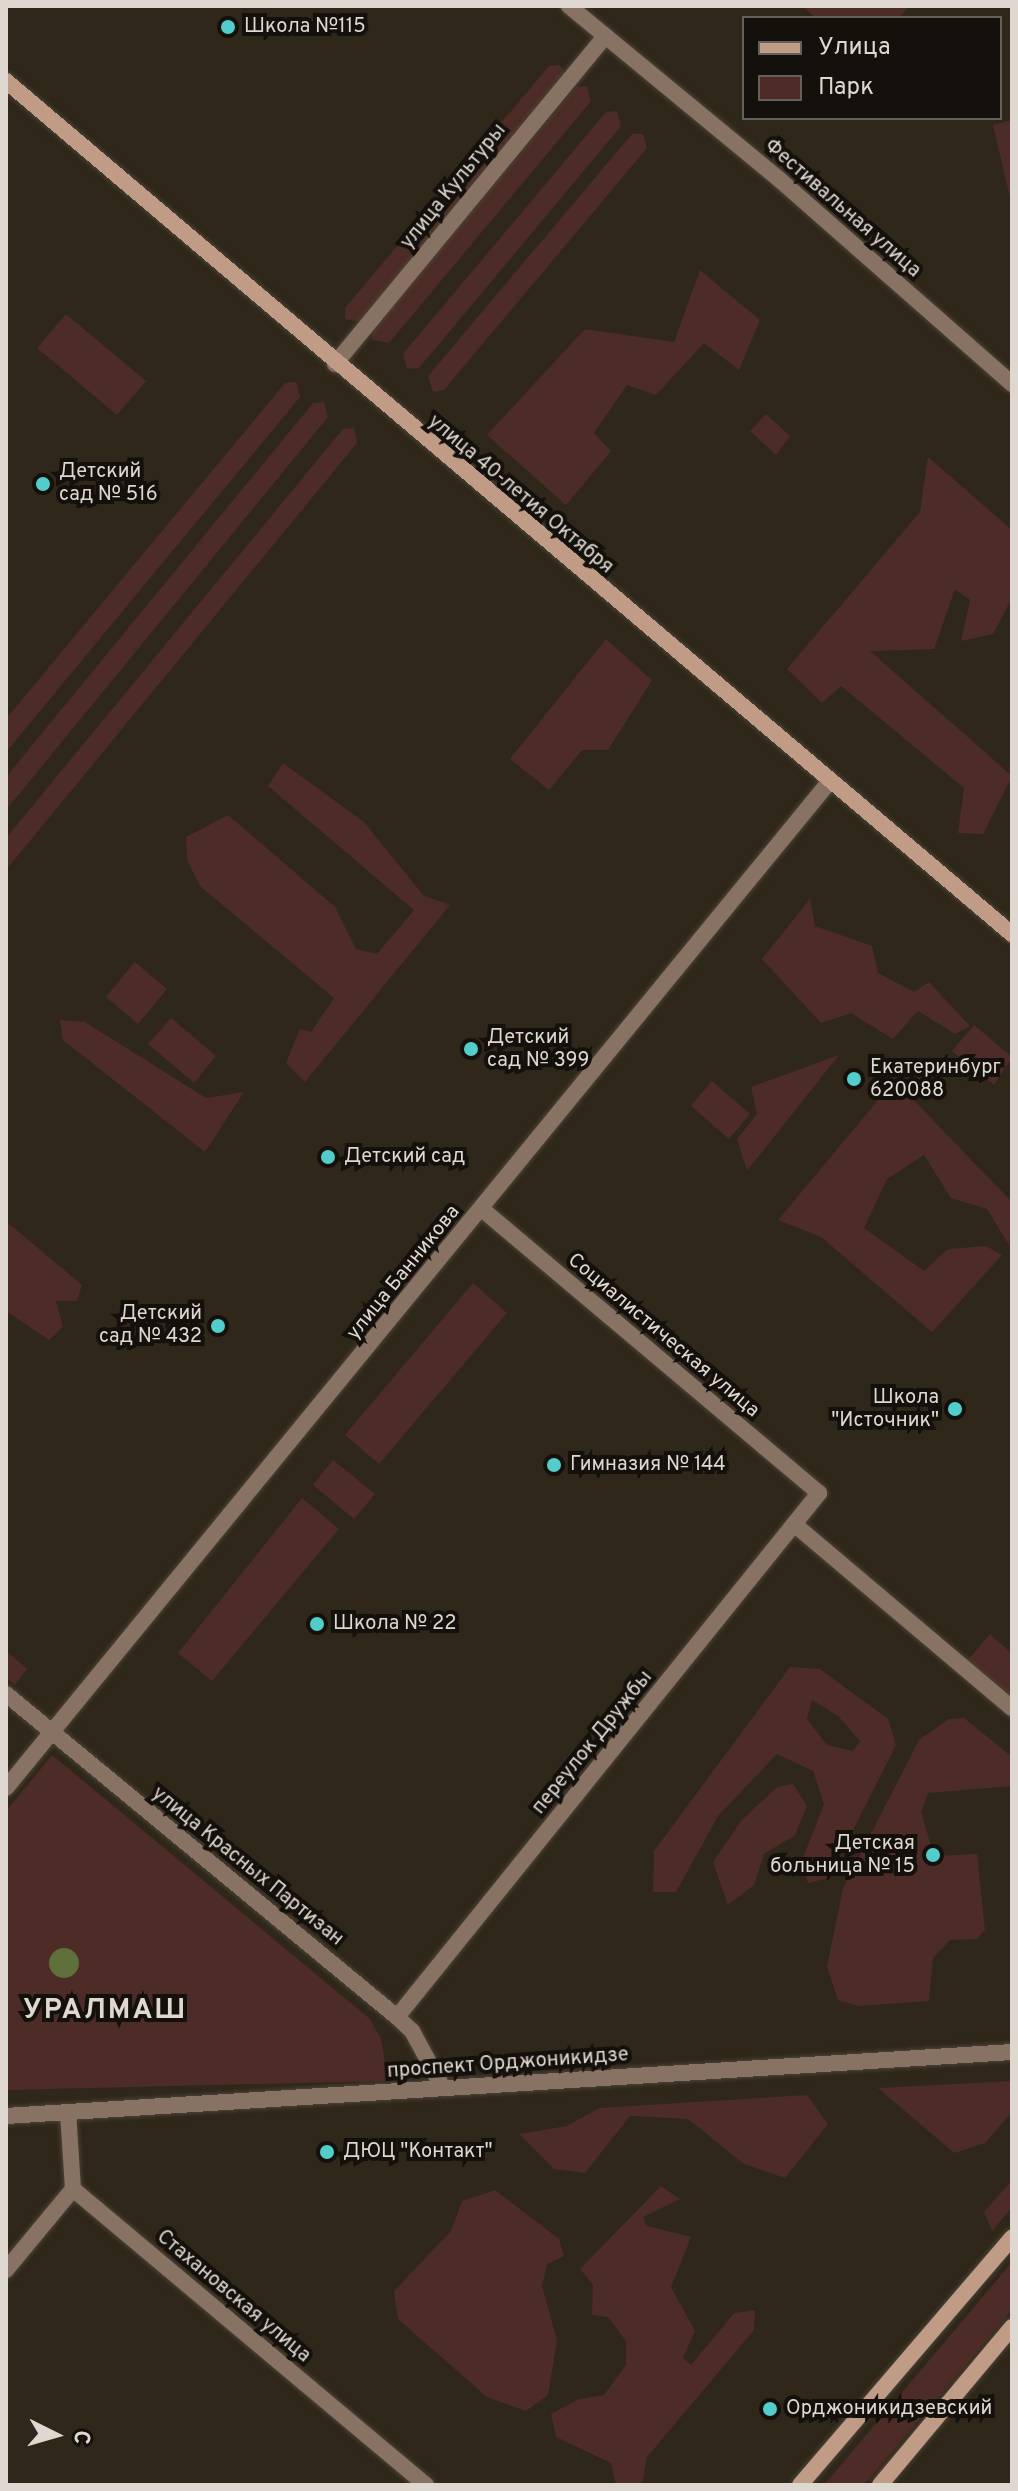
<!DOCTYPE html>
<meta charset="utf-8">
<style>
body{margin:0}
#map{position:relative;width:1018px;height:2491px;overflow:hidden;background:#2f271a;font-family:Overpass,sans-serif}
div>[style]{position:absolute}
.green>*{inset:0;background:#4d2b26}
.water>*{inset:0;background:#5f6f3a}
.round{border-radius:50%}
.roads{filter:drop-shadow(0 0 2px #4b4337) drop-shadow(0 0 2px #4b4337)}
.minor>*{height:16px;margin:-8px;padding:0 8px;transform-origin:8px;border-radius:8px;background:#887264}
.tertiary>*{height:16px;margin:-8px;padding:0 8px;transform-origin:8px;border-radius:8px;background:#887264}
.secondary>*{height:16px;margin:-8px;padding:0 8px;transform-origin:8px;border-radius:8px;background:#c09b85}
.dots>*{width:22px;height:22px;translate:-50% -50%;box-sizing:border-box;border:4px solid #14100b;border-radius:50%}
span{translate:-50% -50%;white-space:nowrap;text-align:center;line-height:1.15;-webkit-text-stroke:8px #14100b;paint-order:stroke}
.poi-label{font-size:20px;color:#ded8d0}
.left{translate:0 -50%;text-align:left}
.right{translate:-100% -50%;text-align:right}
.street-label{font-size:20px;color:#ded8d0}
.district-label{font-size:28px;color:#ded8d0;font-weight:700;letter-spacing:2px}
.frame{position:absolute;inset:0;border:8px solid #ded8d0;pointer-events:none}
.legend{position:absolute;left:742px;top:16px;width:260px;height:104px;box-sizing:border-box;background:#14100b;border:2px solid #65605a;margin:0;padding:10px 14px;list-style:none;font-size:24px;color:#ded8d0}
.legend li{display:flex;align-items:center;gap:16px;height:40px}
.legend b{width:40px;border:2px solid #65605a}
.north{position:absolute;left:16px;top:2395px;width:80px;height:80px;-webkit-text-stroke:6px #14100b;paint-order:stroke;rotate:95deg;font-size:22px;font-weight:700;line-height:32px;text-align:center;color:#ded8d0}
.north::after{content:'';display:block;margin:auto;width:28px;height:36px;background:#ded8d0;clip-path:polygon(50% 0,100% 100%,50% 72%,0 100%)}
</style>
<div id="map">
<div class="green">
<div style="clip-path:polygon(802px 6px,909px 6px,899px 18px,816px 18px)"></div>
<div style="clip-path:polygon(560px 65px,566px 75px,361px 322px,345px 319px,345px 308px,549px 66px)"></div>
<div style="clip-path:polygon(587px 86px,591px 101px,389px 343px,372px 340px,373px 329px,576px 87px)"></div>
<div style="clip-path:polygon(617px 111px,621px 126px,419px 368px,407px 369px,403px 354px,606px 112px)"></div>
<div style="clip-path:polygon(1012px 120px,1012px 206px,993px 125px)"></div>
<div style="clip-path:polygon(632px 134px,643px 134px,647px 148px,444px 390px,433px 392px,428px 376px)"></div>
<div style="clip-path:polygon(700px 270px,760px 320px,739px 370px,704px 343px,656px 395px,627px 385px,594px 433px,611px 451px,566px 505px,487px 435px,585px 329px,674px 342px)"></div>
<div style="clip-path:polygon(66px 314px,146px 381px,117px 415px,37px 348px)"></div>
<div style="clip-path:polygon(296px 382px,300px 397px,6px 752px,6px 719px,285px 383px)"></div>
<div style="clip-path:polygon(324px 402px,328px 417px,6px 810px,6px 777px,313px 403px)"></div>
<div style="clip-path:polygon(766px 414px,790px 436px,776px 455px,750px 431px)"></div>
<div style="clip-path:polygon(354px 428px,357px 443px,6px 870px,6px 838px,343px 429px)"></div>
<div style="clip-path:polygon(928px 457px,1012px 530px,1012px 598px,993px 634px,961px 641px,970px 600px,955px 589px,934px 649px,870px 651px,1012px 776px,983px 834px,958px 833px,964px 788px,841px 686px,822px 703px,787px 669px,920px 512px)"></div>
<div style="clip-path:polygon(606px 639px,652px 680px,608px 750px,582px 750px,549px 790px,510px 759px)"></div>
<div style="clip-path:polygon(283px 763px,364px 822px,424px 896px,450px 905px,305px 1082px,286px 1063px,300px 1029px,311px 1032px,334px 998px,200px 886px,187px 860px,186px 837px,228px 815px,335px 907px,356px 949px,377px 954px,414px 910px,268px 786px)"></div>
<div style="clip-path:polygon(810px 899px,815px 926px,872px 946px,878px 973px,914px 992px,929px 982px,970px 1026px,955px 1034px,918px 1011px,893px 1039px,851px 1013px,821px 1023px,762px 959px)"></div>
<div style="clip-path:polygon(135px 962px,167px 989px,138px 1024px,106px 997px)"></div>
<div style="clip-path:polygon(171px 1018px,216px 1056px,194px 1083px,148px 1044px)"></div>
<div style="clip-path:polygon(60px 1020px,85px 1022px,206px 1098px,244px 1092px,205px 1152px,63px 1040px)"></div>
<div style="clip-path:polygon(974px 1025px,1012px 1057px,994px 1085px,952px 1051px)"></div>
<div style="clip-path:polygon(839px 1055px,747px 1171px,737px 1139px,757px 1114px,751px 1087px)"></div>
<div style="clip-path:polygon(712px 1081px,750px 1114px,729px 1139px,691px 1106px)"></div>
<div style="clip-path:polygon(901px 1087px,1012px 1202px,1009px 1245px,987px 1209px,951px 1198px,924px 1155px,887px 1179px,864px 1228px,924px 1271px,948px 1249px,986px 1246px,1002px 1255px,932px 1332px,821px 1237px,778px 1220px,888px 1088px)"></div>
<div style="clip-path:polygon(6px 1221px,82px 1285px,77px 1301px,56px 1301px,63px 1327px,49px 1340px,6px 1311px)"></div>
<div style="clip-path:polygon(473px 1283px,507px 1313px,379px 1464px,345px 1435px)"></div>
<div style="clip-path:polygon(333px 1460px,375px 1494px,354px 1519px,313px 1485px)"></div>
<div style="clip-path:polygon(302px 1498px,339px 1529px,212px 1681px,178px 1653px)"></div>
<div style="clip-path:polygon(990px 1634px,1012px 1654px,1012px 1697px,968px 1660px)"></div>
<div style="clip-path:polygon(6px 1651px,27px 1669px,15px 1685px,6px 1678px)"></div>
<div style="clip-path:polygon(evenodd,790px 1667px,820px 1669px,888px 1719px,896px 1745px,829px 1878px,808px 1883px,801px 1863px,824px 1804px,813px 1771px,777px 1754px,718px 1816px,676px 1892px,653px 1892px,654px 1851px,790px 1667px,812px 1700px,838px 1716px,860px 1741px,853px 1751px,827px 1745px,807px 1719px,812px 1700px)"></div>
<div style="clip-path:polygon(964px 1718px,1012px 1757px,1012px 1786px,928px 1793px,921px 1812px,934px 1856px,977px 1854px,985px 1930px,977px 1939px,950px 1940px,933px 1958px,929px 2001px,859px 2006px,838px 2000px,827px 1967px,843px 1888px,919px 1740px,949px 1719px)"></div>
<div style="clip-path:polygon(52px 1755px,370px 2019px,381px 2039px,388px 2081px,6px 2090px,6px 1811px)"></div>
<div style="clip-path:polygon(793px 1784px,807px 1806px,795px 1835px,764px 1854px,754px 1885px,728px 1905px,713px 1862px,742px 1820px,777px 1787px)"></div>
<div style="clip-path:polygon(1012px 2081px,1012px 2112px,985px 2143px,954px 2153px,878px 2088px)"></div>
<div style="clip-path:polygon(807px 2095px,828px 2124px,785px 2178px,744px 2164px,688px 2119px,630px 2116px,585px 2173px,554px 2169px,519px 2134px,567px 2126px,599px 2108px)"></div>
<div style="clip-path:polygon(1012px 2180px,1012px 2207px,992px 2231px,984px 2212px)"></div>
<div style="clip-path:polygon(661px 2186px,680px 2199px,643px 2217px,647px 2226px,691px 2237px,671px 2287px,695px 2331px,683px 2358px,691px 2365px,734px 2313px,755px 2310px,754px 2330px,647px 2457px,642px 2485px,616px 2485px,611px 2463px,556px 2437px,551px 2414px,579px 2399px,604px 2395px,626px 2365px,626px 2341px,608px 2317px,592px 2315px,593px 2285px,580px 2269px)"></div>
<div style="clip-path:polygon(495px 2190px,559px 2239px,564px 2256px,547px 2264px,542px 2286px,557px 2340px,548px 2395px,526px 2411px,487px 2397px,398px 2319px,394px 2291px,451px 2231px,462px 2201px)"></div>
<div style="clip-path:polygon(1012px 2262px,1012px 2310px,864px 2485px,824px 2485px)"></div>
</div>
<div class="water">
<div class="round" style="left:49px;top:1948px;width:30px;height:30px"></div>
</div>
<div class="roads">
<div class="minor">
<div style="left:569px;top:6px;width:273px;rotate:39.5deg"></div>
<div style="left:780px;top:180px;width:309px;rotate:41.3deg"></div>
<div style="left:335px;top:364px;width:425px;rotate:-50.5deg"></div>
<div style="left:794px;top:1524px;width:285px;rotate:40.2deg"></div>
<div style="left:6px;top:1694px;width:507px;rotate:39.56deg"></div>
<div style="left:397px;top:2017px;width:21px;rotate:43deg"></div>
<div style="left:412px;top:2031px;width:65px;rotate:61.5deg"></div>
<div style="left:6px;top:1788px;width:1301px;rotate:-50.71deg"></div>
<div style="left:397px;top:2017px;width:673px;rotate:-51.15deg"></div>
<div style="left:819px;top:1493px;width:441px;rotate:-139.9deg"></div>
<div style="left:68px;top:2112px;width:77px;rotate:86.3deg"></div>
<div style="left:73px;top:2189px;width:461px;rotate:40deg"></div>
<div style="left:6px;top:2270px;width:105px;rotate:-50.4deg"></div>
</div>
<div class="tertiary">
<div style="left:6px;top:2116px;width:1008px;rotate:-3.64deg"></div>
</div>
<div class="secondary">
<div style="left:6px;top:81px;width:1319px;rotate:40.3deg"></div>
<div style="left:800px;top:2485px;width:326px;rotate:-49.4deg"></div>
<div style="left:880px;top:2485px;width:206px;rotate:-50.1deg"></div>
</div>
</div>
<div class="dots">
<div style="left:228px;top:27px;background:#53cdcb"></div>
<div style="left:43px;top:484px;background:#53cdcb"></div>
<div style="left:471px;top:1049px;background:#53cdcb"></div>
<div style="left:854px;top:1079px;background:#53cdcb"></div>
<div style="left:328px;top:1157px;background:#53cdcb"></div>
<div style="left:218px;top:1326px;background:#53cdcb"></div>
<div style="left:955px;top:1409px;background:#53cdcb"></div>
<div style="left:554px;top:1465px;background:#53cdcb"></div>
<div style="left:317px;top:1624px;background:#53cdcb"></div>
<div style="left:933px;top:1855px;background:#53cdcb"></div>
<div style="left:327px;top:2152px;background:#53cdcb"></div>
<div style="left:770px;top:2409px;background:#53cdcb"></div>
</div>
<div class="poi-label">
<span class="left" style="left:244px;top:27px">Школа №115</span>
<span class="left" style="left:59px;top:484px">Детский<br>сад № 516</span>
<span class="left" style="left:487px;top:1050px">Детский<br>сад № 399</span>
<span class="left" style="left:870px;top:1080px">Екатеринбург<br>620088</span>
<span class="left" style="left:344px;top:1157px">Детский сад</span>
<span class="right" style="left:202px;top:1326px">Детский<br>сад № 432</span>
<span class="right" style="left:939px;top:1410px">Школа<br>"Источник"</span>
<span class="left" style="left:570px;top:1465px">Гимназия № 144</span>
<span class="left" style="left:333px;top:1624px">Школа № 22</span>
<span class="right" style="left:915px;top:1856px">Детская<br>больница № 15</span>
<span class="left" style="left:343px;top:2152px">ДЮЦ "Контакт"</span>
<span class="left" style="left:786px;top:2409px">Орджоникидзевский</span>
</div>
<div class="street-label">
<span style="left:454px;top:187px;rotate:-51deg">улица Культуры</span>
<span style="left:842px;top:209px;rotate:41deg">Фестивальная улица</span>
<span style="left:520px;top:495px;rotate:40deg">улица 40-летия Октября</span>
<span style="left:404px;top:1273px;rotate:-51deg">улица Банникова</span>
<span style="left:663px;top:1336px;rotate:40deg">Социалистическая улица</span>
<span style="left:593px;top:1743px;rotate:-51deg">переулок Дружбы</span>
<span style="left:247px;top:1867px;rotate:39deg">улица Красных Партизан</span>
<span style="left:508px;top:2064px;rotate:-4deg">проспект Орджоникидзе</span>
<span style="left:233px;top:2297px;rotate:40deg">Стахановская улица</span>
</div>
<div class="district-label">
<span style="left:105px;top:2011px">УРАЛМАШ</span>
</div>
<div class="frame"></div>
<ul class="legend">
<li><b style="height:10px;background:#c09b85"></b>Улица</li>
<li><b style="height:22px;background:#4d2b26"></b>Парк</li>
</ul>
<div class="north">С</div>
</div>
